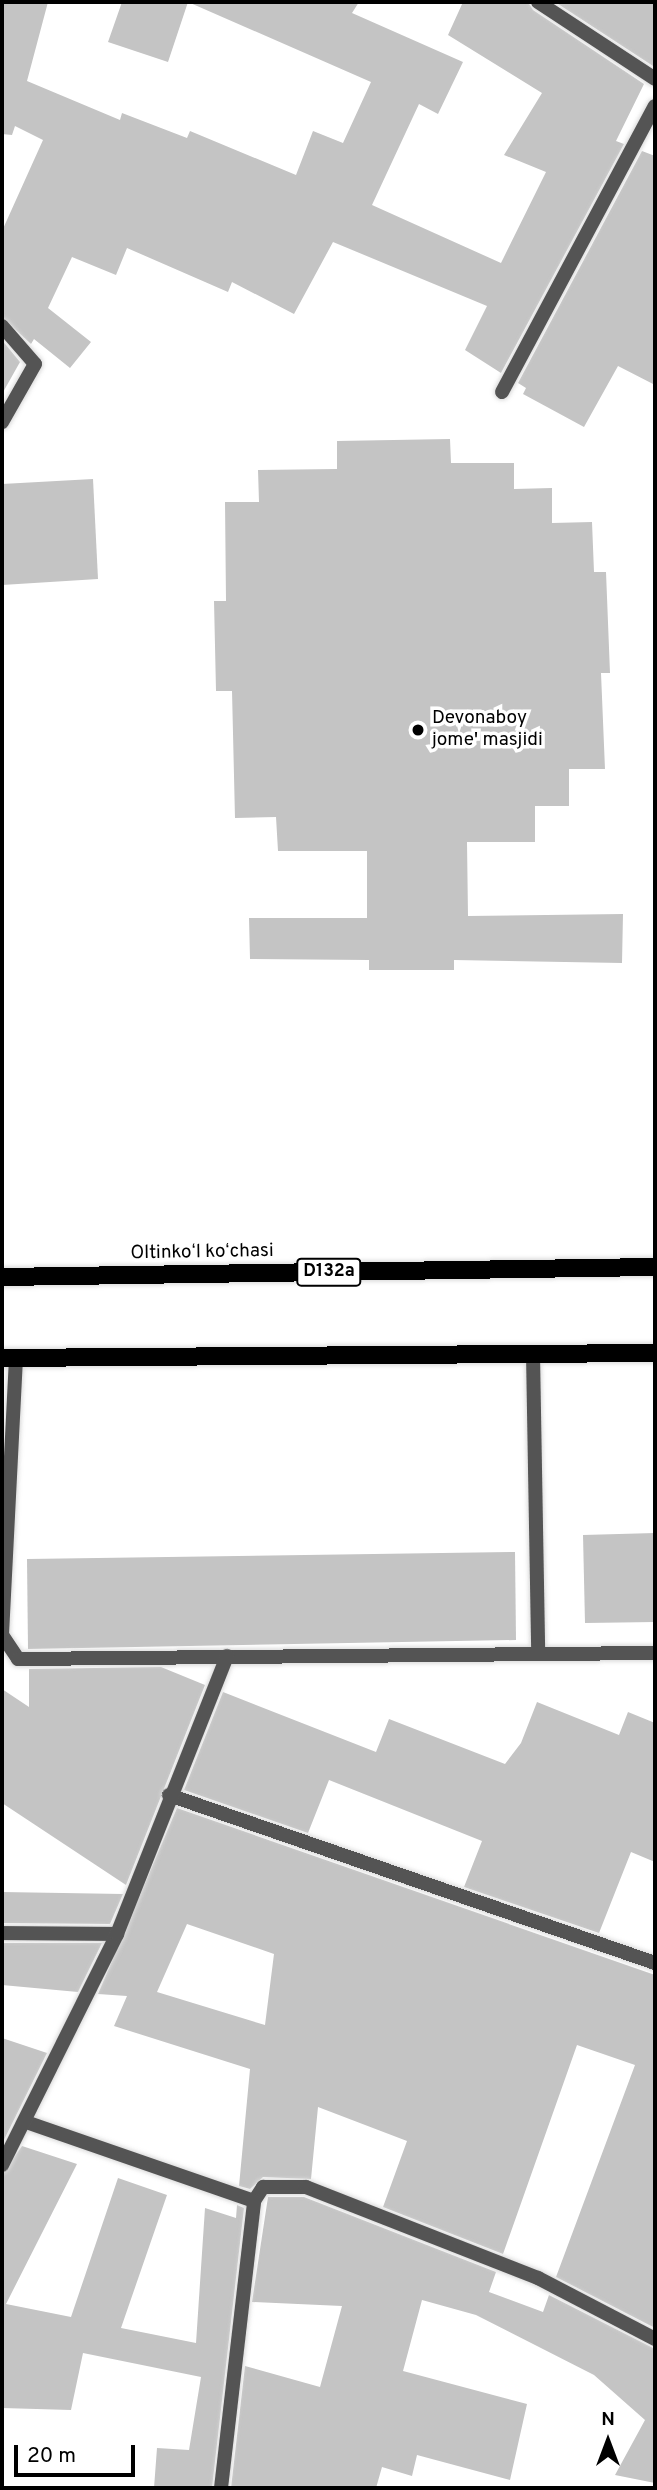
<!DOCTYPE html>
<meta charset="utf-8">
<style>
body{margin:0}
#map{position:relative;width:657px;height:2490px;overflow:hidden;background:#fff;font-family:Overpass,sans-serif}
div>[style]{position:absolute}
.building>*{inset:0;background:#c4c4c4}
.roads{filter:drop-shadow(0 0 2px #dbdbdb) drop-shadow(0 0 2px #dbdbdb)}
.minor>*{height:14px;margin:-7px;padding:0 7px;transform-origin:7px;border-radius:7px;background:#545454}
.primary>*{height:18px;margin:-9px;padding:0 9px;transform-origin:9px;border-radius:9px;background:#000}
.dots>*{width:19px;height:19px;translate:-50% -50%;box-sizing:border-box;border:4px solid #fff;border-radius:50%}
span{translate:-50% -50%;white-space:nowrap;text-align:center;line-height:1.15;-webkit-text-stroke:7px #fff;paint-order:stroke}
.shield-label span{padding:2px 5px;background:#fff;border:2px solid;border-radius:5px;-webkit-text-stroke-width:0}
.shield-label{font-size:18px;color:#000;font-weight:700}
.poi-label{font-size:19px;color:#000}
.left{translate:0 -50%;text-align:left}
.street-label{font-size:19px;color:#000}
.frame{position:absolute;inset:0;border:4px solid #000;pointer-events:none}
.north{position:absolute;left:573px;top:2406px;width:70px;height:70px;-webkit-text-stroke:5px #fff;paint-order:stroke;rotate:0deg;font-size:19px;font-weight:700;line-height:28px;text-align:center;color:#000}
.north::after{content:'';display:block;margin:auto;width:24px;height:32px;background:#000;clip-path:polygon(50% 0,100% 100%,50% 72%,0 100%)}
.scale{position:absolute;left:14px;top:2445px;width:121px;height:32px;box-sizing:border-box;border:4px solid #000;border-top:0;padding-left:9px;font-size:21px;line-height:24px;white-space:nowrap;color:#000;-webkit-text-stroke:5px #fff;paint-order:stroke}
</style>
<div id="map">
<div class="building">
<div style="clip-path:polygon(2px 2px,48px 2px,27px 81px,120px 120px,122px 113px,187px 138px,190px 131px,296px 175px,313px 131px,343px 143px,371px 82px,188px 2px,168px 62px,108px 42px,122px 2px,359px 2px,352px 13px,463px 62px,438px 114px,419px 104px,372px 205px,501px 263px,546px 172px,504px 155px,542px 93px,448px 35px,463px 2px,528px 2px,533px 10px,644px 84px,616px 141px,624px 144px,501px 373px,465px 350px,487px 306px,333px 242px,294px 314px,232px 282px,228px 292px,127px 248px,116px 275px,72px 257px,48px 308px,91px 342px,70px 368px,34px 339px,31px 344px,2px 317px,2px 231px,43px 140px,15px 126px,12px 135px,2px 134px)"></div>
<div style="clip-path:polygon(555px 2px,655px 2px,653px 66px)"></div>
<div style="clip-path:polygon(642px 151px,655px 156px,655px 385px,618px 366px,584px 427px,523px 394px,526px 388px,518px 383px)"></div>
<div style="clip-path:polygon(2px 340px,20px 362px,2px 394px)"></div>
<div style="clip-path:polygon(450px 439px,451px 463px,514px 463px,514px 489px,552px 488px,552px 523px,592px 522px,594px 572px,606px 572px,610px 673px,601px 673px,605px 769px,569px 769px,569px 806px,535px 806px,535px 842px,467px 842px,468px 916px,623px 914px,622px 963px,454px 960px,454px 970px,369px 970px,369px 960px,250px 959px,249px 918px,367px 918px,367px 851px,278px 851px,276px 817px,235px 818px,232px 691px,216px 691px,214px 601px,226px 601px,225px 502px,259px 502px,258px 470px,337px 469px,337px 441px)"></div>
<div style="clip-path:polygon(93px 479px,98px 579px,2px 585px,2px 484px)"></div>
<div style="clip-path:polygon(655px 1533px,655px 1622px,585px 1623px,583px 1535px)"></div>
<div style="clip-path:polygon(515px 1552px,516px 1640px,28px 1649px,27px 1559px)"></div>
<div style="clip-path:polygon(161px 1667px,205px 1685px,126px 1885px,2px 1803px,2px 1689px,29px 1707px,29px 1669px)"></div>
<div style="clip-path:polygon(223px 1692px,376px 1752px,389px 1719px,505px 1764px,521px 1743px,537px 1702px,619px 1735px,628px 1712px,655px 1723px,655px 1862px,631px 1852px,599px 1933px,464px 1887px,482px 1841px,329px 1780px,308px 1833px,184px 1790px)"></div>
<div style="clip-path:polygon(evenodd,177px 1808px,655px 1975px,655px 2328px,556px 2277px,635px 2065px,577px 2045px,503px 2254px,383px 2207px,407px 2141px,318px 2107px,311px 2179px,263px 2177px,250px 2189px,239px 2186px,250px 2069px,114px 2026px,127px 1996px,98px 1994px,177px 1808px,187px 1924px,274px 1954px,265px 2025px,157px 1992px,187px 1924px)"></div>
<div style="clip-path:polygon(2px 1892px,123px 1894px,110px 1924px,2px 1923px)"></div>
<div style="clip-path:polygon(2px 1943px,102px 1943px,78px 1992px,2px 1985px)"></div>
<div style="clip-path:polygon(2px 2038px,47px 2053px,2px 2144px)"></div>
<div style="clip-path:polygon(22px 2146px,77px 2164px,6px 2304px,71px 2317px,118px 2178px,167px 2195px,121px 2328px,196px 2343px,205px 2208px,236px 2218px,237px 2205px,244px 2208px,212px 2488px,154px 2488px,157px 2448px,189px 2450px,201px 2377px,83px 2353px,71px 2410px,2px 2408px,2px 2175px)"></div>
<div style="clip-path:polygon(268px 2197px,304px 2197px,496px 2272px,489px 2292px,543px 2312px,549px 2295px,655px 2349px,655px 2483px,615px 2475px,645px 2420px,594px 2375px,476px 2315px,422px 2300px,403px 2371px,527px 2404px,510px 2480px,417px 2455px,412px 2476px,382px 2467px,376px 2488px,231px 2488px,245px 2366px,320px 2387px,342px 2306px,252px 2302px)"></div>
</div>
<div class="roads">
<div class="minor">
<div style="left:538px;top:2px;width:140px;rotate:33.3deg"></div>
<div style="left:2px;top:326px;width:50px;rotate:49deg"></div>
<div style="left:35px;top:364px;width:67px;rotate:119.6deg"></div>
<div style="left:502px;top:392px;width:324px;rotate:-61.9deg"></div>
<div style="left:533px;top:1354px;width:300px;rotate:89deg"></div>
<div style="left:16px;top:1358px;width:277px;rotate:92.9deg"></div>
<div style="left:2px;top:1635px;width:29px;rotate:56deg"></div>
<div style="left:18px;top:1659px;width:637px;rotate:-0.54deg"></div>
<div style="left:169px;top:1795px;width:514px;rotate:19.07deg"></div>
<div style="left:2px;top:1933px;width:115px;rotate:0.5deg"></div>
<div style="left:26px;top:2122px;width:241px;rotate:19.1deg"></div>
<div style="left:254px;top:2201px;width:17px;rotate:-57deg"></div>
<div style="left:263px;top:2187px;width:43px"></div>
<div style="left:306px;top:2187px;width:249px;rotate:21.4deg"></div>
<div style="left:538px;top:2278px;width:132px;rotate:27.5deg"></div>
<div style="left:2px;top:2165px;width:258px;rotate:-63.5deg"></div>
<div style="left:117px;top:1934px;width:299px;rotate:-68.4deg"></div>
<div style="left:221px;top:2488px;width:289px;rotate:-83.4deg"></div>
</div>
<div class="primary">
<div style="left:2px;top:1277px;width:653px;rotate:-0.88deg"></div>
<div style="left:2px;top:1358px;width:653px;rotate:-0.44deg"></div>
</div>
</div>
<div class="dots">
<div style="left:418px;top:730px;background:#000"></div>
</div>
<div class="shield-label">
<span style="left:329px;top:1272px">D132a</span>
</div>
<div class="poi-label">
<span class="left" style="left:432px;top:730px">Devonaboy<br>jome' masjidi</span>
</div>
<div class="street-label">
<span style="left:202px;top:1253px;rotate:-1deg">Oltinkoʻl koʻchasi</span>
</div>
<div class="frame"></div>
<div class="north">N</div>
<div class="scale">20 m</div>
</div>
